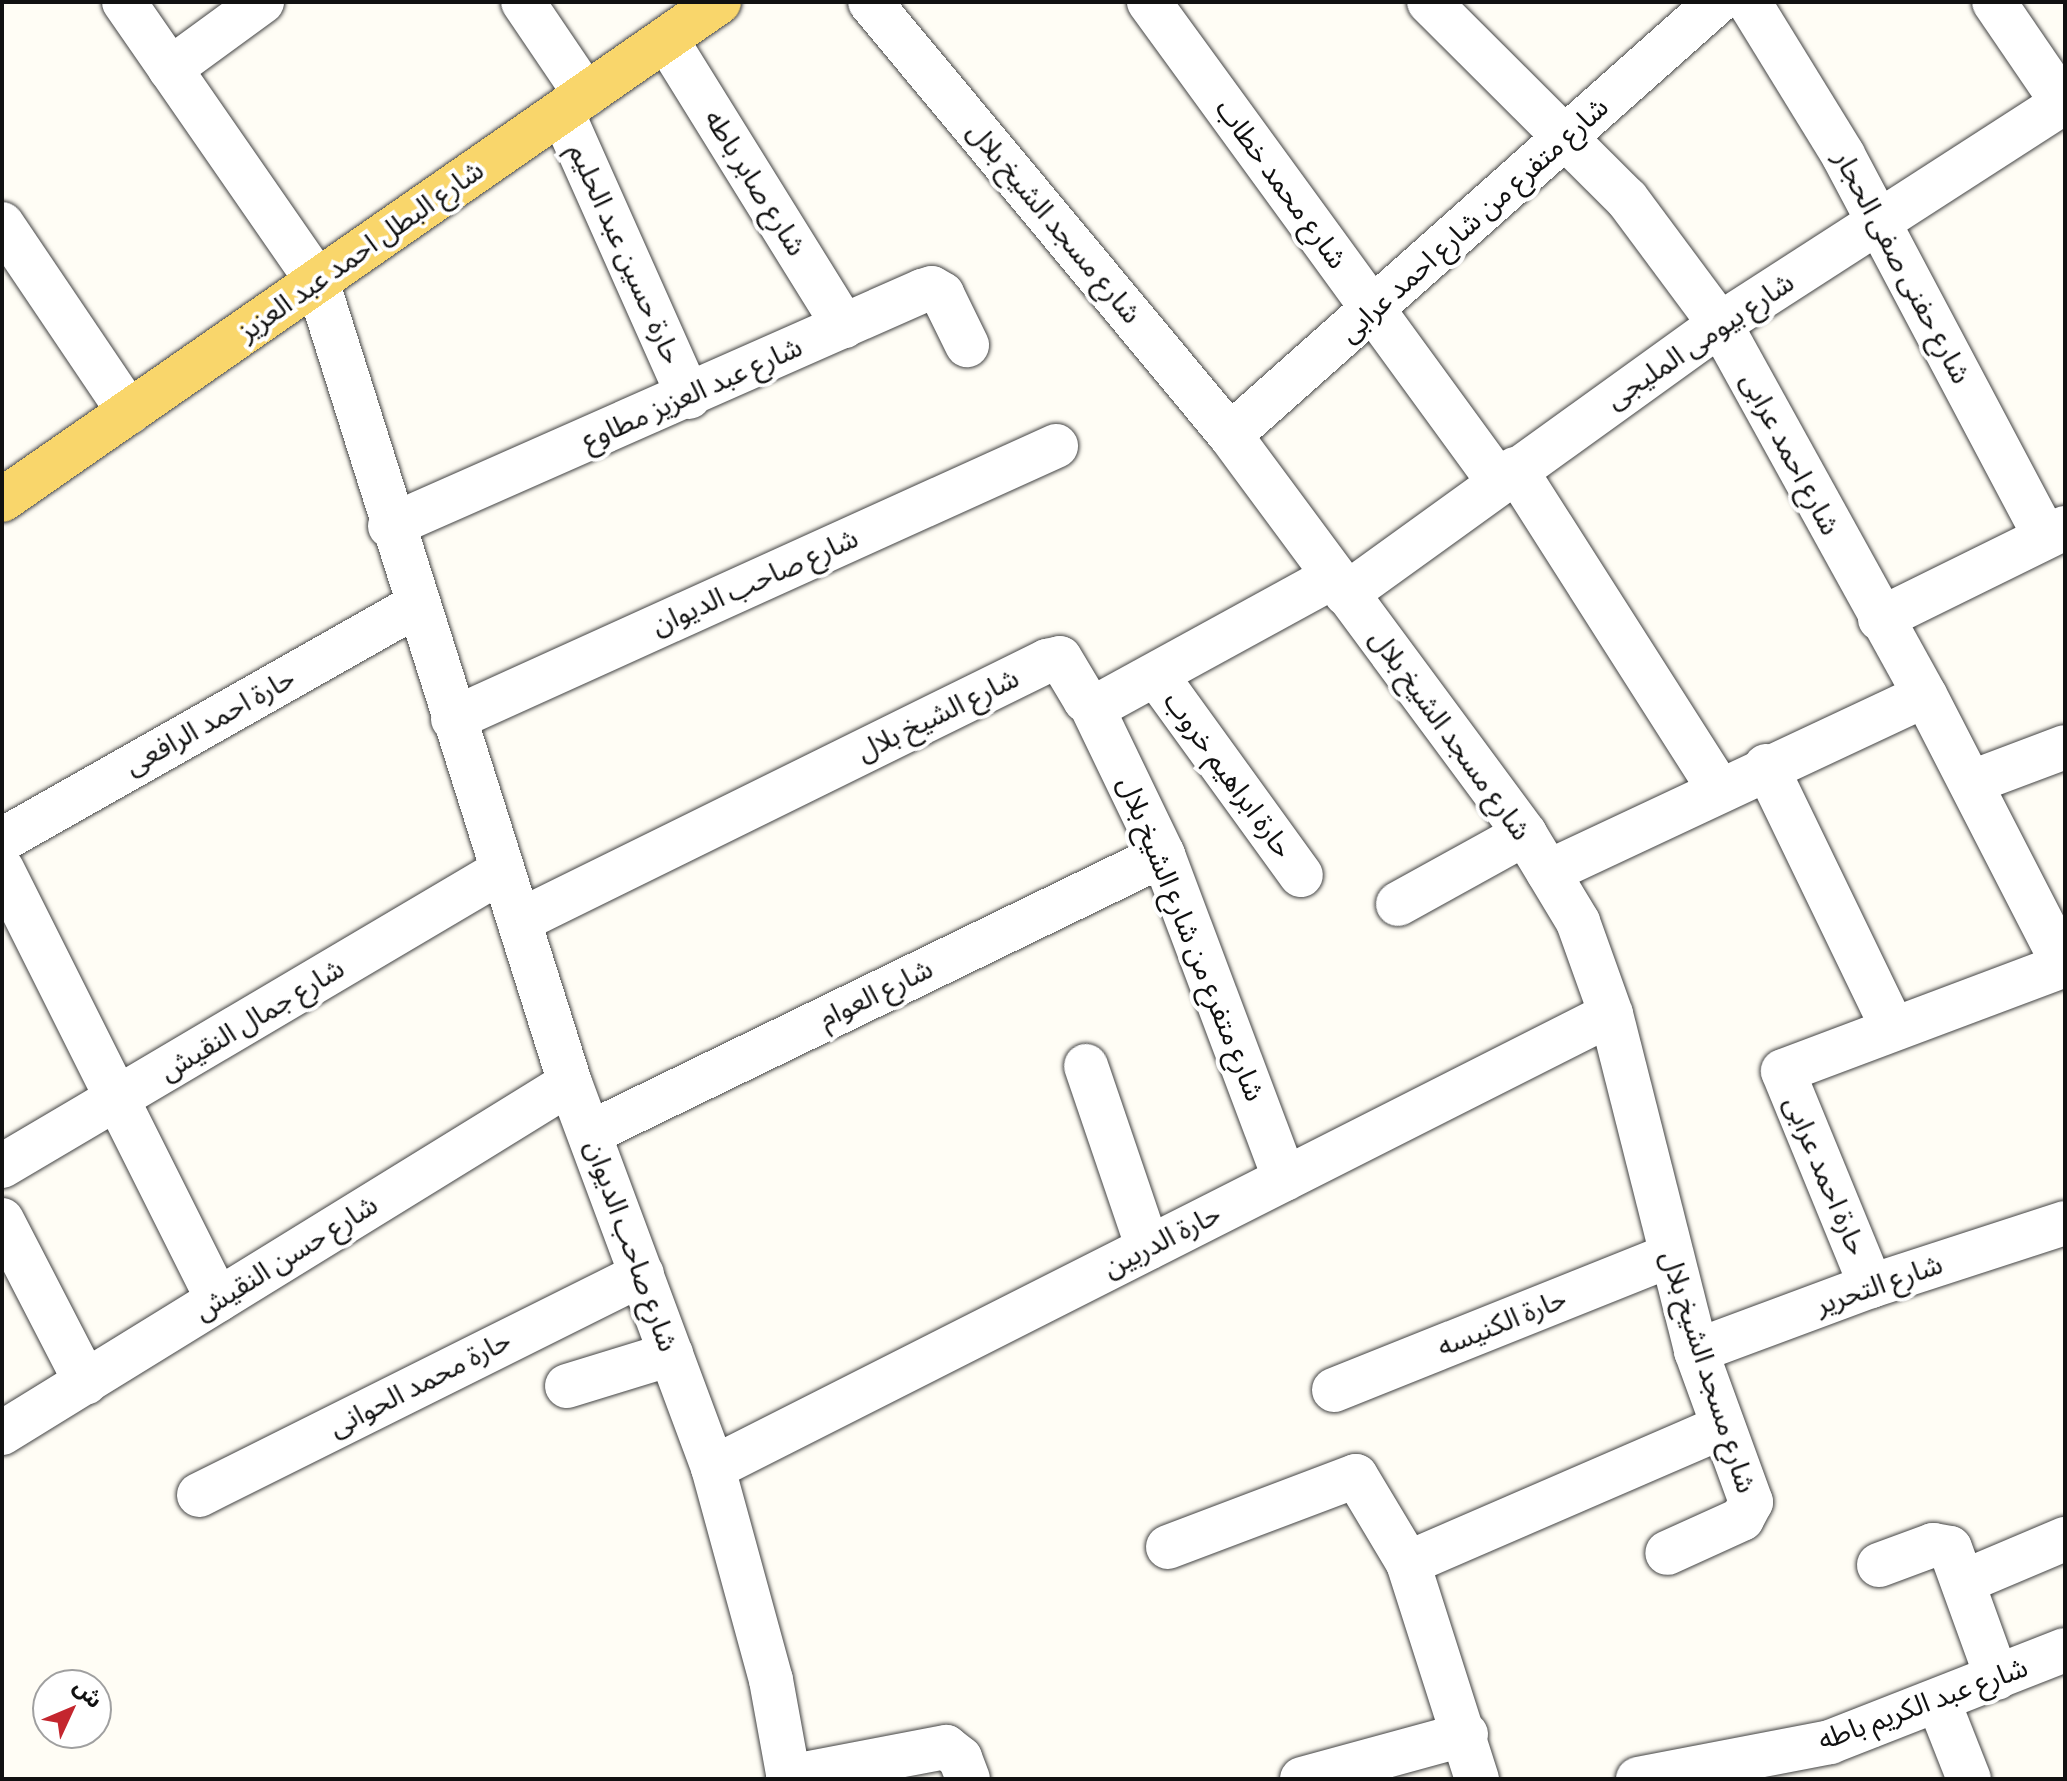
<!DOCTYPE html>
<meta charset="utf-8">
<style>
body{margin:0}
#map{position:relative;width:2067px;height:1781px;overflow:hidden;background:#fffdf5;font-family:Bitter,"Noto Sans Arabic",serif}
div>[style]{position:absolute}
.roads{filter:drop-shadow(0 0 2px #444) drop-shadow(0 0 2px #444)}
.minor>*{height:44px;margin:-22px;padding:0 22px;transform-origin:22px;border-radius:22px;background:#fff}
.major>*{height:44px;margin:-22px;padding:0 22px;transform-origin:22px;border-radius:22px;background:#f9d66b}
span{translate:-50% -50%;white-space:nowrap;text-align:center;line-height:1.15;-webkit-text-stroke:8px #fff;paint-order:stroke}
.street-label{font-size:28px;color:#111}
.frame{position:absolute;inset:0;border:4px solid #111;pointer-events:none}
.north{position:absolute;left:32px;top:1669px;width:80px;height:80px;box-sizing:border-box;background:#fff;border:2px solid #a0a0a0;border-radius:50%;rotate:46deg;font-size:22px;font-weight:700;line-height:32px;text-align:center;color:#111}
.north::after{content:'';display:block;margin:auto;width:28px;height:36px;background:#c4262e;clip-path:polygon(50% 0,100% 100%,50% 72%,0 100%)}
</style>
<div id="map">
<div class="roads">
<div class="minor">
<div style="left:124px;top:2px;width:339px;rotate:55.3deg"></div>
<div style="left:317px;top:281px;width:841px;rotate:72.49deg"></div>
<div style="left:570px;top:1083px;width:411px;rotate:69.6deg"></div>
<div style="left:713px;top:1468px;width:220px;rotate:74.7deg"></div>
<div style="left:771px;top:1680px;width:101px;rotate:79.7deg"></div>
<div style="left:523px;top:2px;width:112px;rotate:55.9deg"></div>
<div style="left:870px;top:2px;width:563px;rotate:50.26deg"></div>
<div style="left:1230px;top:435px;width:496px;rotate:53.5deg"></div>
<div style="left:1525px;top:834px;width:103px;rotate:58.9deg"></div>
<div style="left:1578px;top:922px;width:98px;rotate:70.3deg"></div>
<div style="left:1611px;top:1014px;width:348px;rotate:75.8deg"></div>
<div style="left:1696px;top:1351px;width:161px;rotate:70deg"></div>
<div style="left:1751px;top:1502px;width:19px;rotate:118deg"></div>
<div style="left:1742px;top:1519px;width:82px;rotate:155.6deg"></div>
<div style="left:1149px;top:2px;width:593px;rotate:53.92deg"></div>
<div style="left:1429px;top:2px;width:279px;rotate:44.9deg"></div>
<div style="left:1627px;top:199px;width:156px;rotate:53.4deg"></div>
<div style="left:1720px;top:324px;width:424px;rotate:61.1deg"></div>
<div style="left:1925px;top:695px;width:306px;rotate:62.8deg"></div>
<div style="left:1749px;top:2px;width:180px;rotate:58.4deg"></div>
<div style="left:1843px;top:155px;width:432px;rotate:62.1deg"></div>
<div style="left:1994px;top:2px;width:126px;rotate:55.7deg"></div>
<div style="left:666px;top:39px;width:338px;rotate:58.2deg"></div>
<div style="left:170px;top:69px;width:114px;rotate:-36.1deg"></div>
<div style="left:562px;top:112px;width:312px;rotate:66deg"></div>
<div style="left:2px;top:224px;width:227px;rotate:56deg"></div>
<div style="left:1230px;top:435px;width:652px;rotate:-41.64deg"></div>
<div style="left:1515px;top:469px;width:378px;rotate:57.5deg"></div>
<div style="left:390px;top:526px;width:582px;rotate:-23.83deg"></div>
<div style="left:922px;top:291px;width:10px;rotate:-17deg"></div>
<div style="left:932px;top:288px;width:12px;rotate:31deg"></div>
<div style="left:942px;top:294px;width:57px;rotate:63.9deg"></div>
<div style="left:1346px;top:594px;width:461px;rotate:-35.8deg"></div>
<div style="left:1720px;top:324px;width:410px;rotate:-32.8deg"></div>
<div style="left:1880px;top:619px;width:206px;rotate:-26.2deg"></div>
<div style="left:1156px;top:675px;width:247px;rotate:54.1deg"></div>
<div style="left:1090px;top:703px;width:169px;rotate:64.3deg"></div>
<div style="left:1163px;top:855px;width:346px;rotate:69.4deg"></div>
<div style="left:453px;top:719px;width:662px;rotate:-24.36deg"></div>
<div style="left:1766px;top:766px;width:290px;rotate:64.2deg"></div>
<div style="left:1972px;top:782px;width:99px;rotate:-20.6deg"></div>
<div style="left:2px;top:840px;width:478px;rotate:-29.5deg"></div>
<div style="left:2px;top:869px;width:482px;rotate:63.4deg"></div>
<div style="left:1548px;top:872px;width:416px;rotate:-25.1deg"></div>
<div style="left:1398px;top:904px;width:145px;rotate:-28.9deg"></div>
<div style="left:519px;top:921px;width:589px;rotate:-26.22deg"></div>
<div style="left:1047px;top:661px;width:13px;rotate:-13deg"></div>
<div style="left:1060px;top:658px;width:49px;rotate:59.2deg"></div>
<div style="left:1085px;top:700px;width:16px;rotate:14deg"></div>
<div style="left:1101px;top:704px;width:264px;rotate:-28.7deg"></div>
<div style="left:1086px;top:1066px;width:192px;rotate:71.2deg"></div>
<div style="left:590px;top:1133px;width:637px;rotate:-25.88deg"></div>
<div style="left:2px;top:1166px;width:578px;rotate:-30.56deg"></div>
<div style="left:2px;top:1220px;width:183px;rotate:62.7deg"></div>
<div style="left:1871px;top:1286px;width:232px;rotate:-112.3deg"></div>
<div style="left:1783px;top:1071px;width:301px;rotate:-20.6deg"></div>
<div style="left:1696px;top:1351px;width:187px;rotate:-20.4deg"></div>
<div style="left:1871px;top:1286px;width:204px;rotate:-18deg"></div>
<div style="left:567px;top:1386px;width:109px;rotate:-17.1deg"></div>
<div style="left:1334px;top:1390px;width:361px;rotate:-21.8deg"></div>
<div style="left:2px;top:1433px;width:667px;rotate:-31.64deg"></div>
<div style="left:713px;top:1468px;width:1006px;rotate:-26.82deg"></div>
<div style="left:199px;top:1495px;width:495px;rotate:-26.5deg"></div>
<div style="left:1168px;top:1547px;width:201px;rotate:-20.7deg"></div>
<div style="left:1356px;top:1476px;width:101px;rotate:59.1deg"></div>
<div style="left:1408px;top:1563px;width:227px;rotate:72.3deg"></div>
<div style="left:1408px;top:1563px;width:343px;rotate:-23.4deg"></div>
<div style="left:1879px;top:1565px;width:58px;rotate:-20.3deg"></div>
<div style="left:1933px;top:1545px;width:17px;rotate:10deg"></div>
<div style="left:1950px;top:1548px;width:138px;rotate:70.1deg"></div>
<div style="left:1963px;top:1582px;width:111px;rotate:-22.9deg"></div>
<div style="left:1939px;top:1703px;width:82px;rotate:68.5deg"></div>
<div style="left:788px;top:1777px;width:161px;rotate:-10.8deg"></div>
<div style="left:946px;top:1747px;width:18px;rotate:38deg"></div>
<div style="left:960px;top:1758px;width:22px;rotate:69deg"></div>
<div style="left:1302px;top:1779px;width:170px;rotate:-15.3deg"></div>
<div style="left:1638px;top:1779px;width:196px;rotate:-10.9deg"></div>
<div style="left:1830px;top:1742px;width:252px;rotate:-21.4deg"></div>
</div>
<div class="major">
<div style="left:2px;top:500px;width:873px;rotate:-34.78deg"></div>
</div>
</div>
<div class="street-label">
<span style="left:755px;top:183px;rotate:58deg">شارع صابر باطه</span>
<span style="left:1281px;top:184px;rotate:54deg">شارع محمد خطاب</span>
<span style="left:1474px;top:220px;rotate:-42deg">شارع متفرع من شارع احمد عرابى</span>
<span style="left:1054px;top:223px;rotate:50deg">شارع مسجد الشيخ بلال</span>
<span style="left:361px;top:251px;rotate:-35deg">شارع البطل احمد عبد العزيز</span>
<span style="left:625px;top:254px;rotate:66deg">حارة حسين عبد الحليم</span>
<span style="left:1902px;top:267px;rotate:62deg">شارع حفنى صفى الحجار</span>
<span style="left:1700px;top:341px;rotate:-34deg">شارع بيومى المليجى</span>
<span style="left:692px;top:394px;rotate:-24deg">شارع عبد العزيز مطاوع</span>
<span style="left:1790px;top:454px;rotate:62deg">شارع احمد عرابى</span>
<span style="left:755px;top:582px;rotate:-24deg">شارع صاحب الديوان</span>
<span style="left:938px;top:715px;rotate:-26deg">شارع الشيخ بلال</span>
<span style="left:210px;top:722px;rotate:-29deg">حارة احمد الرافعى</span>
<span style="left:1450px;top:735px;rotate:54deg">شارع مسجد الشيخ بلال</span>
<span style="left:1228px;top:775px;rotate:54deg">حارة ابراهيم خروب</span>
<span style="left:1191px;top:939px;rotate:68deg">شارع متفرع من شارع الشيخ بلال</span>
<span style="left:876px;top:994px;rotate:-26deg">شارع العوام</span>
<span style="left:252px;top:1020px;rotate:-31deg">شارع جمال النقيش</span>
<span style="left:1825px;top:1176px;rotate:67deg">حارة احمد عرابى</span>
<span style="left:1162px;top:1241px;rotate:-27deg">حارة الدربين</span>
<span style="left:631px;top:1246px;rotate:70deg">شارع صاحب الديوان</span>
<span style="left:286px;top:1258px;rotate:-32deg">شارع حسن النقيش</span>
<span style="left:1879px;top:1285px;rotate:-19deg">شارع التحرير</span>
<span style="left:1502px;top:1323px;rotate:-22deg">حارة الكنيسه</span>
<span style="left:1708px;top:1372px;rotate:72deg">شارع مسجد الشيخ بلال</span>
<span style="left:420px;top:1384px;rotate:-27deg">حارة محمد الحوانى</span>
<span style="left:1923px;top:1704px;rotate:-20deg">شارع عبد الكريم باطه</span>
</div>
<div class="frame"></div>
<div class="north">ش</div>
</div>
